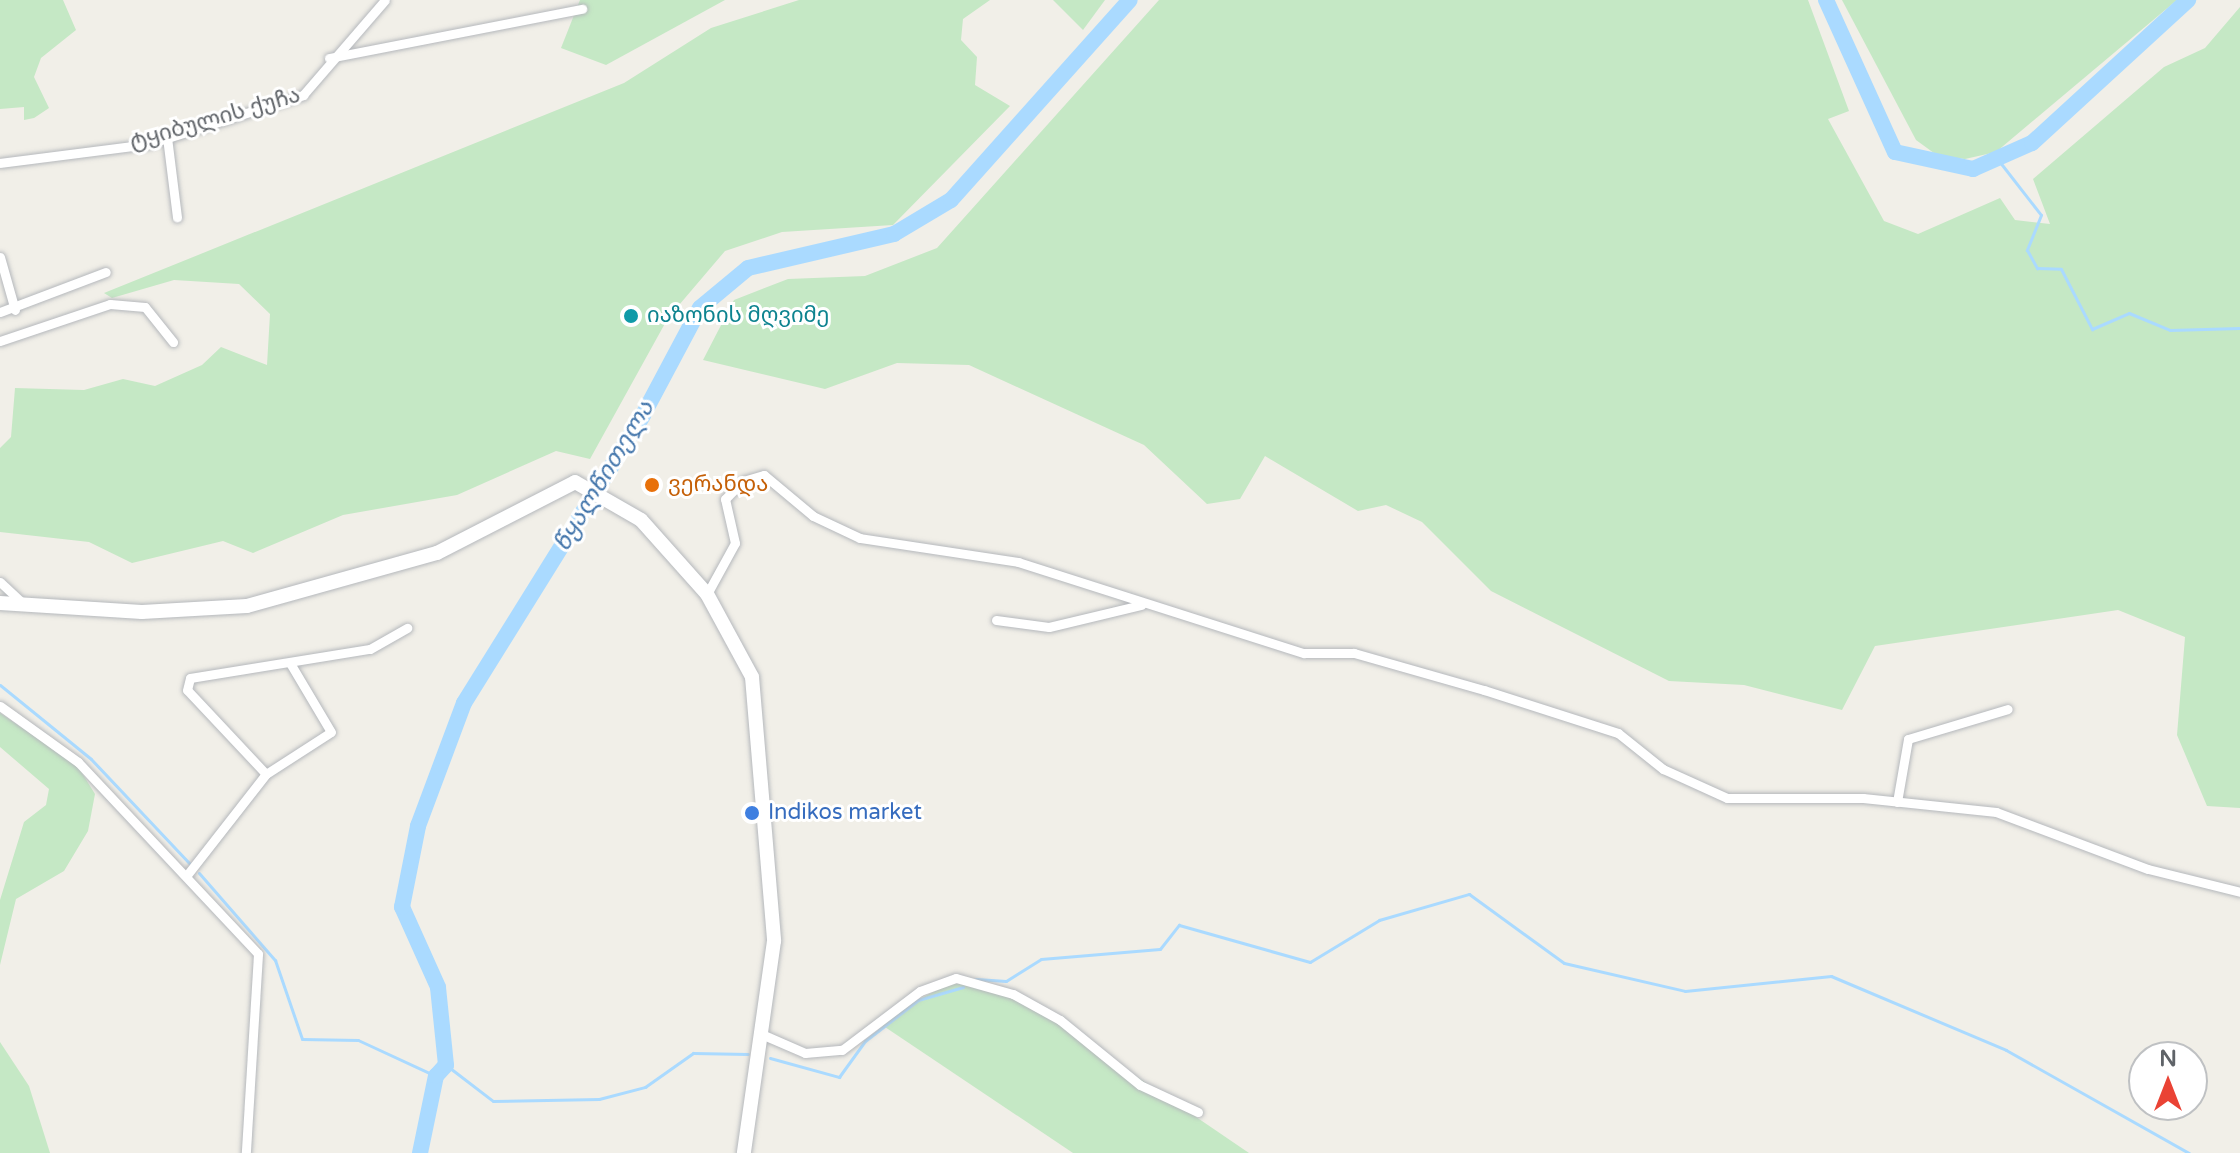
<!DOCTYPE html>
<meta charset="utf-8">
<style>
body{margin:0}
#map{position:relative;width:2240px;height:1153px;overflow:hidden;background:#f1efe8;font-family:"Varela Round","Noto Sans Georgian",sans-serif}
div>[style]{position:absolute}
.green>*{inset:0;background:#c5e8c5}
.stream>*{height:3px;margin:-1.5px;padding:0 1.5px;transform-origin:1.5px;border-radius:1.5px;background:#aadaff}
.river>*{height:16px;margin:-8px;padding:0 8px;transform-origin:8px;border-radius:8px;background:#aadaff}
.roads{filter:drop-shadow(0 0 2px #b5b8bc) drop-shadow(0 0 2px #b5b8bc)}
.street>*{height:9px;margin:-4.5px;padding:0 4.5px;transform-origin:4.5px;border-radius:4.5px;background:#fff}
.secondary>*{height:14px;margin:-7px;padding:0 7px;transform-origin:7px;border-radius:7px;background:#fff}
.dots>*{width:22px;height:22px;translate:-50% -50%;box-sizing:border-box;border:4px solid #fff;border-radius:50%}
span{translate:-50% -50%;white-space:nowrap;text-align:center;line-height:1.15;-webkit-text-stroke:6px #fff;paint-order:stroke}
.street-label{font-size:22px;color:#5f6368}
.culture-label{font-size:22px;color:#0d838f}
.left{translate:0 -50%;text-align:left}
.food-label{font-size:22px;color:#c56008}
.shop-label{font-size:22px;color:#366cbe}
.water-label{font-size:24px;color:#4174aa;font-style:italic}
.north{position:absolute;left:2128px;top:1041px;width:80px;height:80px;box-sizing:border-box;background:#fff;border:2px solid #bfc1c3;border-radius:50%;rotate:0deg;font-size:22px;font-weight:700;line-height:32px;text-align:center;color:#5f6368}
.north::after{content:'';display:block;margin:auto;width:28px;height:36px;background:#ea4335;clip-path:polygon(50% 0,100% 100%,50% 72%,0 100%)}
</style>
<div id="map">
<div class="green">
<div style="clip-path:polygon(0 0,63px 0,76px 30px,41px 58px,34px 77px,49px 108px,34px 118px,24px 120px,24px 107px,0 109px)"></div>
<div style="clip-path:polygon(580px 0,725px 0,606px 65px,561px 48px)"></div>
<div style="clip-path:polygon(799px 0,990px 0,963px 19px,961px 40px,977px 57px,975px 85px,1010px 106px,893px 225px,782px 232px,725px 251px,668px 318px,590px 459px,556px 451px,457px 495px,343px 515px,253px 553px,223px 541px,132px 563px,89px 542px,0 532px,0 448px,11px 437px,15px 388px,84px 390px,123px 379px,155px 386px,202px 365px,221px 347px,267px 365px,270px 314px,239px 284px,174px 280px,112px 298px,104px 293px,624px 83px,711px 28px)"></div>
<div style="clip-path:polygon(1053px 0,1105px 0,1083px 30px)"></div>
<div style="clip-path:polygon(1159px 0,1808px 0,1849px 111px,1828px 119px,1884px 221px,1918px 234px,2000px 198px,2015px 220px,2050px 224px,2033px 179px,2164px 67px,2205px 48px,2240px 7px,2240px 808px,2207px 806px,2177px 735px,2185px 637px,2118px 610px,1875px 646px,1842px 710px,1744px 685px,1669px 681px,1491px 591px,1422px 522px,1386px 505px,1358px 511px,1265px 456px,1240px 499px,1207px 504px,1144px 445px,969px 365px,897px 363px,825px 389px,703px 360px,734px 300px,788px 279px,865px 276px,937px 248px)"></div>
<div style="clip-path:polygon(1842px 0,2177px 0,1996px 152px,1965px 159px,1938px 156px,1916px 140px)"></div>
<div style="clip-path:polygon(0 713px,77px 765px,95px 794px,88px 831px,64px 871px,16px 899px,0 965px,0 900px,24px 822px,46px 805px,49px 789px,0 747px)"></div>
<div style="clip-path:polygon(951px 983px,1011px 991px,1249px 1153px,1073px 1153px,876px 1021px)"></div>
<div style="clip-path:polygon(0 1042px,29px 1086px,50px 1153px,0 1153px)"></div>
</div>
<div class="stream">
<div style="left:1999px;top:161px;width:68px;rotate:52.1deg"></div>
<div style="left:2041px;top:215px;width:38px;rotate:112deg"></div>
<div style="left:2027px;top:250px;width:21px;rotate:61deg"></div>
<div style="left:2037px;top:268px;width:24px;rotate:2deg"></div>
<div style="left:2061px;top:269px;width:68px;rotate:62.7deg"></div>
<div style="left:2092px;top:329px;width:40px;rotate:-23.4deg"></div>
<div style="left:2129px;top:313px;width:44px;rotate:22.5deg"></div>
<div style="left:2170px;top:330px;width:70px;rotate:-1.6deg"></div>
<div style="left:0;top:685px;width:117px;rotate:39.1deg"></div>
<div style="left:91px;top:759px;width:143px;rotate:46.7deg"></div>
<div style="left:199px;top:873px;width:116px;rotate:48.9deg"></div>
<div style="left:275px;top:960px;width:83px;rotate:71.1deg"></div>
<div style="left:302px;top:1039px;width:56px;rotate:1deg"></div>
<div style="left:358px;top:1040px;width:86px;rotate:24.8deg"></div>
<div style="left:976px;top:979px;width:30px;rotate:4deg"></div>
<div style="left:1006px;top:981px;width:41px;rotate:-32.2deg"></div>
<div style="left:1041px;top:959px;width:119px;rotate:-4.8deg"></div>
<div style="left:1160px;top:949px;width:31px;rotate:-52deg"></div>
<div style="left:1179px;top:925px;width:136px;rotate:15.8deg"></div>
<div style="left:1310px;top:962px;width:81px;rotate:-31.3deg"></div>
<div style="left:1379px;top:920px;width:94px;rotate:-16.1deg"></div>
<div style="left:1469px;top:894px;width:117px;rotate:36deg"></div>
<div style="left:1564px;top:963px;width:124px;rotate:13deg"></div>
<div style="left:1685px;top:991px;width:147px;rotate:-5.9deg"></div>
<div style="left:1831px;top:976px;width:190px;rotate:22.9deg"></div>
<div style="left:2006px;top:1050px;width:210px;rotate:29.4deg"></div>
<div style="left:770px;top:1058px;width:72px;rotate:15.4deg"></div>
<div style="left:839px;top:1077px;width:44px;rotate:-54.2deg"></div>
<div style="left:865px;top:1041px;width:67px;rotate:-37.7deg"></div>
<div style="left:918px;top:1000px;width:47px;rotate:-16.1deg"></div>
<div style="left:446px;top:1065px;width:59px;rotate:37.5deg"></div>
<div style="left:493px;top:1101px;width:106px;rotate:-1.1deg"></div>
<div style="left:599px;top:1099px;width:48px;rotate:-14.6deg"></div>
<div style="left:645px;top:1087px;width:59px;rotate:-35.3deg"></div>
<div style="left:693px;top:1053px;width:55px;rotate:1deg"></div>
</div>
<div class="river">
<div style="left:1826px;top:0;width:167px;rotate:65.6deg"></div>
<div style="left:1895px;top:152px;width:80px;rotate:12.3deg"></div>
<div style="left:1973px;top:169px;width:64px;rotate:-23.8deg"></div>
<div style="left:2032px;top:143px;width:212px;rotate:-42.5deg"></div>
<div style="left:420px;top:1153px;width:79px;rotate:-78.3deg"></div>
<div style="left:436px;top:1076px;width:15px;rotate:-48deg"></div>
<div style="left:446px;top:1065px;width:78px;rotate:-95.9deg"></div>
<div style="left:438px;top:987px;width:88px;rotate:-114.2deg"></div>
<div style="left:402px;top:907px;width:83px;rotate:-78.8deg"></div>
<div style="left:418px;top:826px;width:131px;rotate:-69.5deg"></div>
<div style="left:464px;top:703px;width:339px;rotate:-58.1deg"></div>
<div style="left:643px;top:415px;width:121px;rotate:-62deg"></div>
<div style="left:700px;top:308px;width:62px;rotate:-39.8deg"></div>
<div style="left:748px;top:268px;width:150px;rotate:-13.1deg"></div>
<div style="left:894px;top:234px;width:66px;rotate:-30.8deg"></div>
<div style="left:951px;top:200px;width:268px;rotate:-48.2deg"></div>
</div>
<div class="roads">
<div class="street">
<div style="left:329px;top:58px;width:258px;rotate:-11deg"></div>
<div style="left:167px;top:137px;width:81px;rotate:82.9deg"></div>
<div style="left:0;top:163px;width:149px;rotate:-7.3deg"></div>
<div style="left:148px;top:144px;width:163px;rotate:-17.5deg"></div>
<div style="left:303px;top:95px;width:125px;rotate:-49.2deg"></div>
<div style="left:0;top:257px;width:55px;rotate:74.2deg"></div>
<div style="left:0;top:312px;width:113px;rotate:-20.7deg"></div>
<div style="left:0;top:341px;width:116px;rotate:-18.6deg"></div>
<div style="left:110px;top:304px;width:35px;rotate:5deg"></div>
<div style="left:145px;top:307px;width:45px;rotate:51.3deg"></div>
<div style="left:0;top:582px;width:33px;rotate:43deg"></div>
<div style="left:707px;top:594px;width:58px;rotate:-61.2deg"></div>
<div style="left:735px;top:543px;width:45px;rotate:-102.8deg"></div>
<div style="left:725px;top:499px;width:25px;rotate:-45deg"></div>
<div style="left:743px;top:481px;width:22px;rotate:-16deg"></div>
<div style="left:764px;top:475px;width:64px;rotate:39.9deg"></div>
<div style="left:813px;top:516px;width:52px;rotate:25.1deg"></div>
<div style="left:860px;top:538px;width:160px;rotate:8.6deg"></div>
<div style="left:1018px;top:562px;width:300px;rotate:17.7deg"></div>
<div style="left:1304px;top:653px;width:50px"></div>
<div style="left:1354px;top:653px;width:135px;rotate:15.9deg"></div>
<div style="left:1484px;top:690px;width:141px;rotate:17.8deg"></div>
<div style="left:1618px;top:733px;width:58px;rotate:38.7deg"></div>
<div style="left:1663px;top:769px;width:70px;rotate:24.4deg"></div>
<div style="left:1727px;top:798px;width:136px"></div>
<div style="left:1863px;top:798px;width:134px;rotate:6deg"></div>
<div style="left:1996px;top:812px;width:162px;rotate:20.6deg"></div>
<div style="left:2148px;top:869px;width:95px;rotate:14deg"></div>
<div style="left:996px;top:620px;width:53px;rotate:7.5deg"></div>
<div style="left:1049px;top:627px;width:95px;rotate:-13.4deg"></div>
<div style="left:0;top:706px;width:96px;rotate:35.7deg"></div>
<div style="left:78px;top:762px;width:263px;rotate:46.8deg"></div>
<div style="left:258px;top:954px;width:199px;rotate:93.5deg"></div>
<div style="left:266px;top:774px;width:115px;rotate:-133.2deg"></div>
<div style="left:187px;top:690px;width:12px;rotate:-76deg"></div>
<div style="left:190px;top:678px;width:182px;rotate:-9.2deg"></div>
<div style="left:370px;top:649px;width:43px;rotate:-29.6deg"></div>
<div style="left:1897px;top:802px;width:64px;rotate:-80.1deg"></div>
<div style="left:1908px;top:739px;width:104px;rotate:-16.7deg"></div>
<div style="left:187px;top:875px;width:128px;rotate:-52deg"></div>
<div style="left:266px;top:774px;width:77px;rotate:-32.9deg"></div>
<div style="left:331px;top:732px;width:80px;rotate:-120.7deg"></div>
<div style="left:759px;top:1033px;width:50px;rotate:23.5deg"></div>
<div style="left:805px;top:1053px;width:37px;rotate:-5deg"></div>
<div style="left:842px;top:1050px;width:98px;rotate:-37.1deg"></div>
<div style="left:920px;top:991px;width:38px;rotate:-20deg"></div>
<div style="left:956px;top:978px;width:59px;rotate:15.7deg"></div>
<div style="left:1013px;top:994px;width:54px;rotate:29deg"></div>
<div style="left:1060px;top:1020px;width:103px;rotate:39.1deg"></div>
<div style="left:1140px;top:1085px;width:64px;rotate:25deg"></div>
</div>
<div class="secondary">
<div style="left:0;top:603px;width:142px;rotate:3.6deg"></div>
<div style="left:142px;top:612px;width:105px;rotate:-3.3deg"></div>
<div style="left:247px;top:606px;width:197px;rotate:-15.6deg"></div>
<div style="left:437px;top:553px;width:155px;rotate:-27.2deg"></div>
<div style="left:575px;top:482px;width:76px;rotate:29.9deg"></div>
<div style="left:641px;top:520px;width:99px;rotate:48.3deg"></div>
<div style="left:707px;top:594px;width:94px;rotate:61.5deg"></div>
<div style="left:752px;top:677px;width:265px;rotate:85.2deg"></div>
<div style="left:774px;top:941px;width:214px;rotate:98.1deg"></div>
</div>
</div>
<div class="dots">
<div style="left:631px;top:316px;background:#0f9aa8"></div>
<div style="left:652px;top:485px;background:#e8710a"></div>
<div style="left:752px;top:813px;background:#3f7fe0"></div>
</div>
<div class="street-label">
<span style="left:215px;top:119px;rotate:-16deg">ტყიბულის ქუჩა</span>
</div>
<div class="culture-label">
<span class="left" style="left:647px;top:316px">იაზონის მღვიმე</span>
</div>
<div class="food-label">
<span class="left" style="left:668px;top:485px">ვერანდა</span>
</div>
<div class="shop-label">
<span class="left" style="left:768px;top:813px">Indikos market</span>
</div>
<div class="water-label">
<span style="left:604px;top:476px;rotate:-59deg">წყალწითელა</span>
</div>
<div class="north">N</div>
</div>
